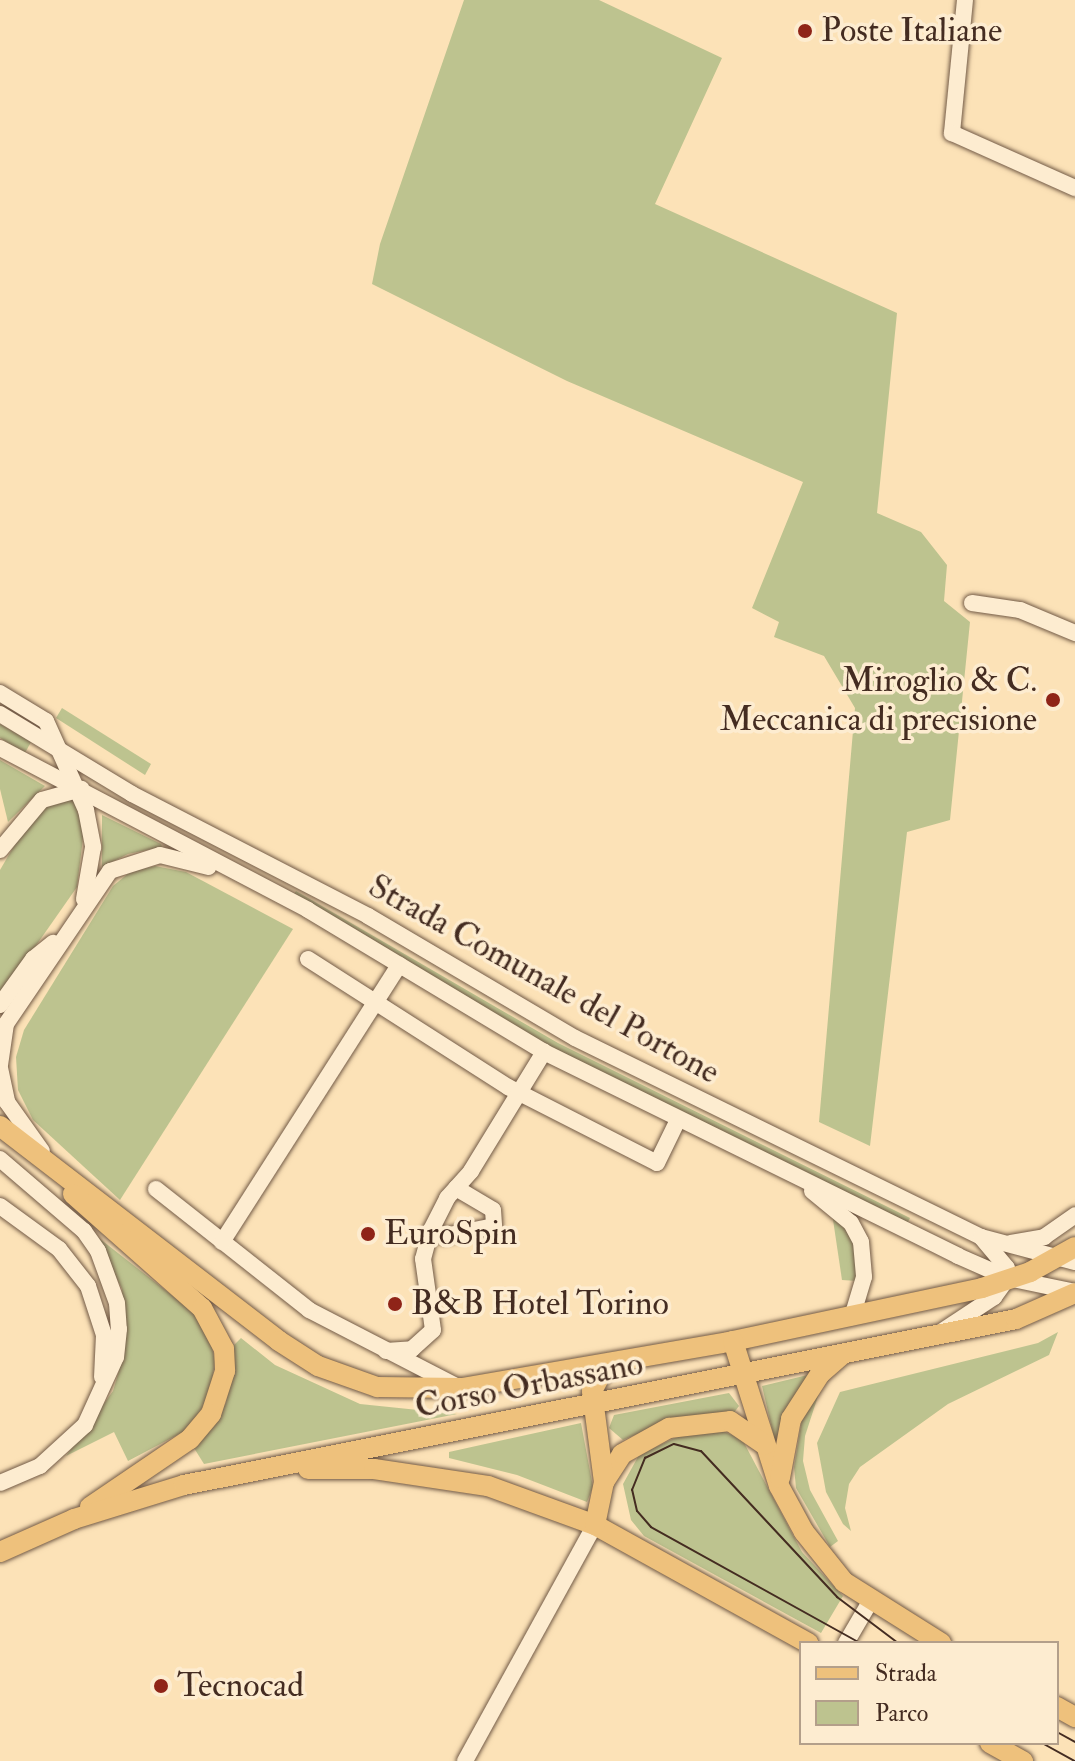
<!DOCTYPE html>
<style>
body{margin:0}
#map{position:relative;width:1075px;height:1761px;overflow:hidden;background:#fce2b7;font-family:"IM FELL Double Pica",serif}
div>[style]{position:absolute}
.green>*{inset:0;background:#bdc38f}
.roads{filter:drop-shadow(0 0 2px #725a46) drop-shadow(0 0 2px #725a46)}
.minor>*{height:16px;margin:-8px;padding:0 8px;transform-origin:8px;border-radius:8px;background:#fdecd0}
.major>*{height:20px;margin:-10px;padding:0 10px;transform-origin:10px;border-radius:10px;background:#eec17c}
.tram>*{height:2px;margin:-1px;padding:0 1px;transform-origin:1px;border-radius:1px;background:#442c21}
.dots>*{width:22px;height:22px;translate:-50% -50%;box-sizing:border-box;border:4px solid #fdecd0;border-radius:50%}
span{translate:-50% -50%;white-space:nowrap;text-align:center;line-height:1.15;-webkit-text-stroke:7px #fdecd0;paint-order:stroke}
.poi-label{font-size:34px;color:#442c21}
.left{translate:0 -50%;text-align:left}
.right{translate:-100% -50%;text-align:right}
.street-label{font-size:34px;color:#442c21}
.legend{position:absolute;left:799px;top:1641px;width:260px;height:104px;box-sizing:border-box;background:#fdecd0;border:2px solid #b39f8a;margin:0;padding:10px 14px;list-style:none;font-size:24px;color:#442c21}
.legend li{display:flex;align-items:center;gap:16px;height:40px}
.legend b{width:40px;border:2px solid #b39f8a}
</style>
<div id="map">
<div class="green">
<div style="clip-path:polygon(464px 0,599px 0,722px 58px,655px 204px,897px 313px,877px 513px,921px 532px,947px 565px,944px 601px,970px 622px,950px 820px,907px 832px,870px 1146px,819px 1122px,855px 708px,824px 656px,774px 637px,779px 622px,752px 608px,803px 482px,567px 381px,372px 284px,380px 244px)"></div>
<div style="clip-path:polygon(62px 708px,151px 764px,145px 775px,56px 718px)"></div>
<div style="clip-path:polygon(0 724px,31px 742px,25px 753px,0 738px)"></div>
<div style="clip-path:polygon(0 760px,45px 786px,8px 822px,0 789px)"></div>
<div style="clip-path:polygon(73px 799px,84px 830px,77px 887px,0 997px,0 870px,21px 834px,48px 806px)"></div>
<div style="clip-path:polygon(102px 815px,161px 844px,162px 847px,128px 854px,102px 867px)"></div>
<div style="clip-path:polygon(155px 866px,186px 872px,293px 929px,120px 1200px,33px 1120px,18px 1090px,16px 1057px,24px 1030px,113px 886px,130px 872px)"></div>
<div style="clip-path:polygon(296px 891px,558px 1043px,910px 1218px,907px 1224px,549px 1048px,293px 895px)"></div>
<div style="clip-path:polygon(832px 1213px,846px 1224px,857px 1248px,857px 1281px,842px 1280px)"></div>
<div style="clip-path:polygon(95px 1235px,197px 1315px,210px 1337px,215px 1362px,211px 1388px,200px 1412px,183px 1432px,128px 1461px,114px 1432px,66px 1456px,113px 1391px,125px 1350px,122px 1289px)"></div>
<div style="clip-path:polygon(1058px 1332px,1049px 1355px,948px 1404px,860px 1467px,849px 1484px,845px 1508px,851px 1531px,843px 1524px,826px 1492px,817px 1443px,840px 1392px,1038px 1343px)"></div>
<div style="clip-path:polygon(241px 1338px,275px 1365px,360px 1404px,457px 1414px,204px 1464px,194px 1448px,226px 1403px,234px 1345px)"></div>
<div style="clip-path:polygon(812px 1374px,789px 1403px,775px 1442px,762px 1386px)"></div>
<div style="clip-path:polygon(820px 1390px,805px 1436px,803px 1461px,810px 1490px,838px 1541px,830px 1547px,796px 1488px,794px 1467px,802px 1419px)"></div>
<div style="clip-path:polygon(729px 1393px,739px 1406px,733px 1414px,668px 1421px,623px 1440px,609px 1428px,614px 1415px)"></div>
<div style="clip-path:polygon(581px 1423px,593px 1487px,587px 1502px,517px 1475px,449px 1458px,449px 1452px)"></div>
<div style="clip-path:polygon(722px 1431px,742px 1439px,802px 1552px,843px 1596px,821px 1633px,644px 1536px,631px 1520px,623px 1484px,639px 1455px,679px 1436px)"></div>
</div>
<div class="roads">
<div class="minor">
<div style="left:965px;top:0;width:134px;rotate:95.6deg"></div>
<div style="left:952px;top:133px;width:135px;rotate:24.1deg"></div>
<div style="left:972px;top:603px;width:49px;rotate:8.3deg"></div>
<div style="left:1020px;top:610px;width:60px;rotate:22.7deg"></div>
<div style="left:0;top:693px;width:54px;rotate:31.3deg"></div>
<div style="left:46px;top:721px;width:98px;rotate:65.8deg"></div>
<div style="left:86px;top:810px;width:38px;rotate:79deg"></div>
<div style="left:93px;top:847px;width:53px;rotate:99.8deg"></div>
<div style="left:0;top:714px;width:154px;rotate:31.2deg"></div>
<div style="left:132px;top:794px;width:266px;rotate:27.3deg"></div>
<div style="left:368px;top:916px;width:240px;rotate:30.5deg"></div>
<div style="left:575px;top:1038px;width:452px;rotate:26.1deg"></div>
<div style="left:981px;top:1237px;width:97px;rotate:14.9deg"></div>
<div style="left:0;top:748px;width:348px;rotate:27.7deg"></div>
<div style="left:308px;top:910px;width:275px;rotate:31deg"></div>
<div style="left:544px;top:1052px;width:462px;rotate:26.2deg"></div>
<div style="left:958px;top:1256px;width:55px;rotate:23.7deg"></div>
<div style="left:1008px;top:1278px;width:68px;rotate:11.8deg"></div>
<div style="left:0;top:850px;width:65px;rotate:-50deg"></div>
<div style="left:42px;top:800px;width:41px;rotate:-15.8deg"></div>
<div style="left:308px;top:959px;width:237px;rotate:32.6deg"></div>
<div style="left:508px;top:1087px;width:167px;rotate:27deg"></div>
<div style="left:657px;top:1163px;width:48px;rotate:-64deg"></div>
<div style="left:0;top:1005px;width:57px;rotate:-54.3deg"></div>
<div style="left:33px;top:959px;width:26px;rotate:-39deg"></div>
<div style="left:0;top:1065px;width:41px;rotate:-81.7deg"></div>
<div style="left:6px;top:1024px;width:185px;rotate:-55.8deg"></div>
<div style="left:110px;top:871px;width:52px;rotate:-17.7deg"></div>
<div style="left:160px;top:855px;width:50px;rotate:13.8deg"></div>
<div style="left:0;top:1068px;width:35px;rotate:78deg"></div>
<div style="left:7px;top:1102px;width:60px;rotate:54.5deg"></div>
<div style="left:0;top:1159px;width:111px;rotate:40.6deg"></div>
<div style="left:84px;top:1231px;width:24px;rotate:55deg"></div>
<div style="left:98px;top:1251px;width:55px;rotate:69.9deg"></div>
<div style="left:117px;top:1303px;width:26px;rotate:86deg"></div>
<div style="left:119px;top:1329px;width:28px;rotate:96deg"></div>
<div style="left:116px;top:1357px;width:75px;rotate:114.5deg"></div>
<div style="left:85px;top:1425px;width:61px;rotate:137.7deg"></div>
<div style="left:40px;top:1466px;width:43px;rotate:157deg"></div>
<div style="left:456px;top:1188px;width:43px;rotate:30.7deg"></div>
<div style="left:493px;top:1210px;width:16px;rotate:86deg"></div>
<div style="left:494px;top:1226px;width:51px;rotate:168.7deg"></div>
<div style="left:444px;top:1236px;width:14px;rotate:-155deg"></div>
<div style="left:431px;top:1230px;width:36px;rotate:-63deg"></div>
<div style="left:447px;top:1198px;width:36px;rotate:-48deg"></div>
<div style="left:471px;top:1171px;width:140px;rotate:-58.5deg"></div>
<div style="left:156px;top:1189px;width:195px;rotate:38.3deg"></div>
<div style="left:309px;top:1310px;width:163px;rotate:27.3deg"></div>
<div style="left:812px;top:1191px;width:50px;rotate:39.4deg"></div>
<div style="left:851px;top:1223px;width:21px;rotate:62deg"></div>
<div style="left:861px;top:1242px;width:35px;rotate:85deg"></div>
<div style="left:864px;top:1277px;width:42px;rotate:106.7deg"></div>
<div style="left:0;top:1206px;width:73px;rotate:36.1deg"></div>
<div style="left:59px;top:1249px;width:47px;rotate:51.9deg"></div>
<div style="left:88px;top:1286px;width:52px;rotate:71.9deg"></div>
<div style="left:104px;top:1335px;width:42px;rotate:92.7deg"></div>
<div style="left:981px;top:1237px;width:40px;rotate:50deg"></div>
<div style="left:1007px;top:1268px;width:10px;rotate:84deg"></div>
<div style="left:222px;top:1242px;width:329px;rotate:-57.4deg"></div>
<div style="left:1011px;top:1243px;width:34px;rotate:-10deg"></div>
<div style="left:1044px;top:1237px;width:38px;rotate:-35deg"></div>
<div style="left:941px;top:1332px;width:64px;rotate:-33.4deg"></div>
<div style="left:994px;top:1297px;width:24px;rotate:-54deg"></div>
<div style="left:386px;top:1351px;width:26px;rotate:-4deg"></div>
<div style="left:412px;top:1349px;width:28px;rotate:-42deg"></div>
<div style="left:433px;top:1330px;width:72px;rotate:-98deg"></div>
<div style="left:423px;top:1259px;width:30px;rotate:-75deg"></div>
<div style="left:846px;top:1643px;width:48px;rotate:-59.7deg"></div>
<div style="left:465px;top:1761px;width:269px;rotate:-61.2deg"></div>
</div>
<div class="major">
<div style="left:0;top:1126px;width:352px;rotate:37.6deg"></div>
<div style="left:279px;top:1341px;width:46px;rotate:32.7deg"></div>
<div style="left:318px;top:1366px;width:63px;rotate:19.6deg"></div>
<div style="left:377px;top:1387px;width:85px;rotate:0.7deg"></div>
<div style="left:462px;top:1388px;width:275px;rotate:-9.8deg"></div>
<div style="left:733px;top:1341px;width:255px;rotate:-12deg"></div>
<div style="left:982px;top:1288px;width:51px;rotate:-18.4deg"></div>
<div style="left:1030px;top:1272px;width:51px;rotate:-29.1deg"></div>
<div style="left:73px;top:1194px;width:172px;rotate:41.5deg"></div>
<div style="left:202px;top:1308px;width:47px;rotate:61.8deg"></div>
<div style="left:224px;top:1349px;width:22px;rotate:87deg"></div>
<div style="left:225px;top:1371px;width:45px;rotate:108deg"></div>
<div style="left:211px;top:1414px;width:33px;rotate:130deg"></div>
<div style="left:190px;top:1439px;width:121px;rotate:145.8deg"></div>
<div style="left:733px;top:1341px;width:152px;rotate:72.4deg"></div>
<div style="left:779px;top:1486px;width:52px;rotate:61.5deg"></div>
<div style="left:804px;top:1532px;width:64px;rotate:51.3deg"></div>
<div style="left:844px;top:1582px;width:115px;rotate:32.2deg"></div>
<div style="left:308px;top:1469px;width:66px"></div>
<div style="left:374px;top:1469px;width:115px;rotate:8.5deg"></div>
<div style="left:488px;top:1486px;width:114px;rotate:20deg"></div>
<div style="left:595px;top:1525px;width:244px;rotate:29deg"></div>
<div style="left:780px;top:1478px;width:60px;rotate:-79.4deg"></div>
<div style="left:791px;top:1419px;width:54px;rotate:-57.2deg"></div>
<div style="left:820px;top:1374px;width:30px;rotate:-41deg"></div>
<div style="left:604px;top:1482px;width:33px;rotate:-57deg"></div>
<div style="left:622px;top:1454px;width:54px;rotate:-29deg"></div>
<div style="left:669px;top:1428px;width:61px;rotate:-6.5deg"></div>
<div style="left:730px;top:1421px;width:42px;rotate:34.4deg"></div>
<div style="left:595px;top:1525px;width:44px;rotate:-78.2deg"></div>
<div style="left:604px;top:1482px;width:92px;rotate:-97.5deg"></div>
<div style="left:592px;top:1391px;width:19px;rotate:-62deg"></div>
<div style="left:601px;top:1374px;width:19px;rotate:-28deg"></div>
<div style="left:0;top:1552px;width:81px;rotate:-24deg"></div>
<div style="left:74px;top:1519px;width:115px;rotate:-17.2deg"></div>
<div style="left:184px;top:1485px;width:848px;rotate:-11.28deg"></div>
<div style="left:1016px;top:1319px;width:64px;rotate:-23.8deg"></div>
<div style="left:1057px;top:1707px;width:21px;rotate:29deg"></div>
<div style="left:990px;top:1743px;width:38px;rotate:29deg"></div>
</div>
</div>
<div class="tram">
<div style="left:860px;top:1643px;width:239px;rotate:-151deg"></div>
<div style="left:651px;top:1527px;width:21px;rotate:-131deg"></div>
<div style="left:637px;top:1511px;width:22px;rotate:-103deg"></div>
<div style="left:632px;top:1490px;width:35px;rotate:-68deg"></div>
<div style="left:645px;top:1458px;width:32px;rotate:-26deg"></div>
<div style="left:674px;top:1444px;width:28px;rotate:15deg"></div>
<div style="left:701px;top:1451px;width:200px;rotate:47deg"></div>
<div style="left:837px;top:1597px;width:76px;rotate:37deg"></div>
<div style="left:1057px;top:1732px;width:21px;rotate:29deg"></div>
<div style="left:1042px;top:1743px;width:38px;rotate:29deg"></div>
</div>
<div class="dots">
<div style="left:805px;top:31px;background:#8f2418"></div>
<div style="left:1053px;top:700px;background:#8f2418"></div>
<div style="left:368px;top:1234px;background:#8f2418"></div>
<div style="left:395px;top:1304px;background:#8f2418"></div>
<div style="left:161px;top:1686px;background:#8f2418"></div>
</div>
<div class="poi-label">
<span class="left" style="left:821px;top:31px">Poste Italiane</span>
<span class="right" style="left:1037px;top:700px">Miroglio &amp; C.<br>Meccanica di precisione</span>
<span class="left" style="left:384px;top:1234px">EuroSpin</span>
<span class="left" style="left:411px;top:1304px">B&amp;B Hotel Torino</span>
<span class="left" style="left:177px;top:1686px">Tecnocad</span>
</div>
<div class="street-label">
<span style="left:544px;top:979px;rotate:29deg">Strada Comunale del Portone</span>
<span style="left:529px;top:1385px;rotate:-11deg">Corso Orbassano</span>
</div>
<ul class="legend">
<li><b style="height:10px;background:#eec17c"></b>Strada</li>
<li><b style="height:22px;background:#bdc38f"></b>Parco</li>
</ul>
</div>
